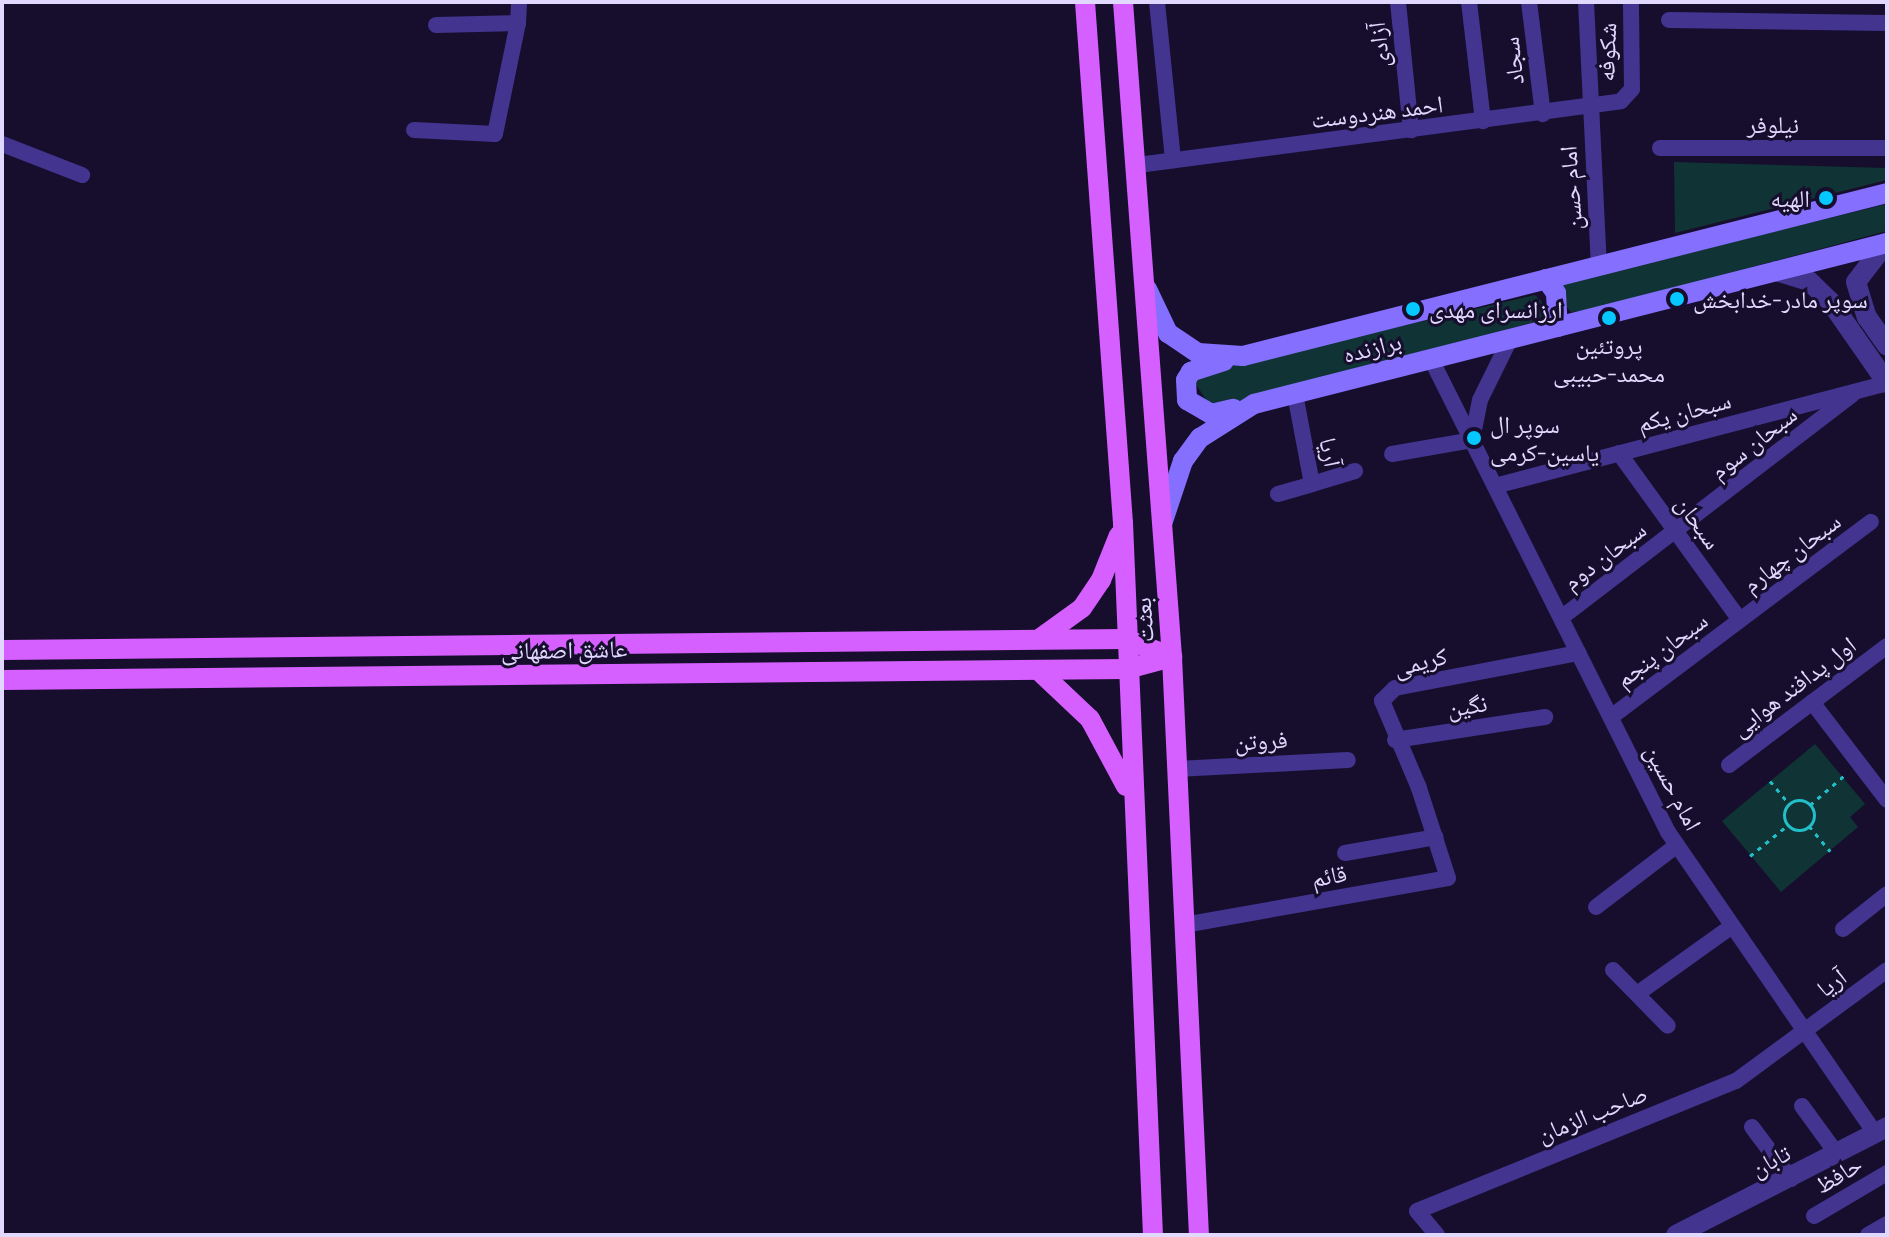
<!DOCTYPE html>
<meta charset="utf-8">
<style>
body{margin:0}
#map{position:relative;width:1889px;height:1237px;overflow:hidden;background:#160e2c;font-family:Barlow,"Noto Naskh Arabic",sans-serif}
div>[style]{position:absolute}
.green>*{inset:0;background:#103336}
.path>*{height:3px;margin-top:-1.5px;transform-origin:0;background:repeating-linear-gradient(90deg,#22bfc9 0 4px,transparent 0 10px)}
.path>.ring{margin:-1.5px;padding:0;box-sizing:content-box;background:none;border:3px solid #22bfc9;border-radius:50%}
.minor>*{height:16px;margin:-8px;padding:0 8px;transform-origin:8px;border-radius:8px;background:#42348f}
.tertiary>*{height:20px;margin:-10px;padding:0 10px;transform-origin:10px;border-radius:10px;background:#42348f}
.secondary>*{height:20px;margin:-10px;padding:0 10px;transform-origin:10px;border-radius:10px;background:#846fff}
.primary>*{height:20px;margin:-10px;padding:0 10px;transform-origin:10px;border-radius:10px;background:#d65fff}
.dots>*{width:22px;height:22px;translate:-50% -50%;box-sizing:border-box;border:4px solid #160e2c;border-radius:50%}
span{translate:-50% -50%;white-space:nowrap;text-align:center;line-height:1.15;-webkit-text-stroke:6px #160e2c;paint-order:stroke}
.street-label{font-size:24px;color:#e1d8ff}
.poi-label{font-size:24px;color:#e1d8ff}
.right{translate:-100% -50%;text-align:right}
.left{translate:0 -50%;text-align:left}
.frame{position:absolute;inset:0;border:4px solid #e1d8ff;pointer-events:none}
</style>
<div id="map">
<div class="green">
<div style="clip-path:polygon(1674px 162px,1887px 168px,1887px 180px,1675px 233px)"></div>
<div style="clip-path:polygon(1887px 204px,1887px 231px,1591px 310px,1571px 312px,1560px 300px,1559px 284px)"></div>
<div style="clip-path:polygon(1535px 295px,1543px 303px,1543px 316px,1534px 322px,1229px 405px,1211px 407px,1195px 383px,1205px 374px,1236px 365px)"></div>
<div style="clip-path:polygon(1815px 744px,1865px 804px,1850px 817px,1858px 827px,1781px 892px,1722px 821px)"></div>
</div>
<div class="path">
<div style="left:1770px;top:781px;width:30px;rotate:50deg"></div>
<div class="ring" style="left:1784px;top:800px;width:27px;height:27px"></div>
<div style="left:1810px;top:805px;width:48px;rotate:-40.7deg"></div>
<div style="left:1809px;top:826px;width:33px;rotate:50deg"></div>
<div style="left:1750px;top:856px;width:49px;rotate:-39.2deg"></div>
</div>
<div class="minor">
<div style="left:1157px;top:2px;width:159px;rotate:84.2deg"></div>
<div style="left:1398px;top:2px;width:129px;rotate:84.2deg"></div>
<div style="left:1469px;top:2px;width:120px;rotate:83.3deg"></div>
<div style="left:1529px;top:2px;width:113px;rotate:82.9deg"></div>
<div style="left:1586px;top:2px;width:264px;rotate:87.2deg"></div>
<div style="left:1669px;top:20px;width:218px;rotate:0.8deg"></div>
<div style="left:436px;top:25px;width:82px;rotate:-1.4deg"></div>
<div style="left:518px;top:23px;width:21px;rotate:-87deg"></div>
<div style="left:414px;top:130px;width:81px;rotate:2.8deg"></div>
<div style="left:495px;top:134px;width:113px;rotate:-78.3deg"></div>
<div style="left:2px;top:144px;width:86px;rotate:21.2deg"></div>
<div style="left:1660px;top:148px;width:227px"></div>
<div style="left:1138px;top:165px;width:487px;rotate:-7.5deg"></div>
<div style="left:1621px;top:101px;width:16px;rotate:-47deg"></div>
<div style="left:1632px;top:89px;width:87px;rotate:-90.7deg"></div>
<div style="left:1431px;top:359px;width:529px;rotate:63.39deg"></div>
<div style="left:1668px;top:832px;width:365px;rotate:55.5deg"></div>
<div style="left:1472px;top:440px;width:41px;rotate:-78.7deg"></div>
<div style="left:1480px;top:400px;width:68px;rotate:-63.8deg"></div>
<div style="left:1619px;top:453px;width:206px;rotate:54.1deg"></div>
<div style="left:1392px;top:454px;width:81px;rotate:-9.9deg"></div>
<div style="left:1312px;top:484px;width:45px;rotate:-16.8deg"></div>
<div style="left:1495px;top:486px;width:405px;rotate:-14.7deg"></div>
<div style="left:1278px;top:494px;width:35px;rotate:-16deg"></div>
<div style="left:1312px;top:484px;width:92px;rotate:-100.7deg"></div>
<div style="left:1561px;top:618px;width:367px;rotate:-37.5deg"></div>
<div style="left:1812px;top:702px;width:123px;rotate:52.6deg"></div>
<div style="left:1611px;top:717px;width:325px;rotate:-36.9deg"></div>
<div style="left:1395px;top:740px;width:152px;rotate:-8.7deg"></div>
<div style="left:1729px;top:765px;width:198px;rotate:-37deg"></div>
<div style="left:1177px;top:769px;width:171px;rotate:-3deg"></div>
<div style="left:1345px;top:853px;width:92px;rotate:-10deg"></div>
<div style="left:1596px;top:907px;width:102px;rotate:-37.4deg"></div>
<div style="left:1184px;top:925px;width:268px;rotate:-10.1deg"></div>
<div style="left:1448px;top:878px;width:95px;rotate:-107.9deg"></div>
<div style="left:1419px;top:788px;width:95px;rotate:-113deg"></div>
<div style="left:1382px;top:701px;width:18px;rotate:-45deg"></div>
<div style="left:1395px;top:688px;width:187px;rotate:-10.8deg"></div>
<div style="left:1843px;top:929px;width:56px;rotate:-38.5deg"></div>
<div style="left:1613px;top:970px;width:78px;rotate:45.5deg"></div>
<div style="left:1637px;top:994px;width:117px;rotate:-35.6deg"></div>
<div style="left:1802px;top:1106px;width:59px;rotate:53.9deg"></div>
<div style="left:1752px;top:1127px;width:65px;rotate:53.1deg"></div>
<div style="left:1814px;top:1216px;width:85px;rotate:-30.5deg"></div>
<div style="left:1437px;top:1235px;width:31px;rotate:-130deg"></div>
<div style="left:1417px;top:1211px;width:344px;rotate:-22.2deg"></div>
<div style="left:1736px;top:1081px;width:187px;rotate:-36.3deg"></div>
<div style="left:1868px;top:1235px;width:22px;rotate:-30deg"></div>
</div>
<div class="tertiary">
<div style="left:1886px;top:243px;width:49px;rotate:127.6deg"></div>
<div style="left:1856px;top:282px;width:37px;rotate:73deg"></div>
<div style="left:1867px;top:317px;width:35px;rotate:55deg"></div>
<div style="left:1776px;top:271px;width:34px;rotate:17deg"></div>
<div style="left:1809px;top:281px;width:29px;rotate:44deg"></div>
<div style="left:1830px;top:301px;width:100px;rotate:55.2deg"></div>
<div style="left:1676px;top:1235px;width:237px;rotate:-27.1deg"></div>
</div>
<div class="secondary">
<div style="left:1546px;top:279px;width:17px;rotate:54deg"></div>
<div style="left:1556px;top:293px;width:34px;rotate:87deg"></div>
<div style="left:1147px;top:289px;width:49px;rotate:64.5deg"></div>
<div style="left:1168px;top:333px;width:36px;rotate:34deg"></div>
<div style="left:1198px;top:353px;width:45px;rotate:3.8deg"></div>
<div style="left:1243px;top:356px;width:664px;rotate:-14.2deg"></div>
<div style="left:1224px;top:361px;width:35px;rotate:162deg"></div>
<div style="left:1191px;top:372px;width:9px;rotate:122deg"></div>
<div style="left:1186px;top:380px;width:20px;rotate:87deg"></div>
<div style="left:1187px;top:400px;width:28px;rotate:30deg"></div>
<div style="left:1211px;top:414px;width:23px;rotate:-13deg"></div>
<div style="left:1163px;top:521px;width:63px;rotate:-71.6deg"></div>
<div style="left:1183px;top:461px;width:29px;rotate:-54deg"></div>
<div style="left:1200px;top:438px;width:64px;rotate:-32.2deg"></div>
<div style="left:1254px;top:404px;width:653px;rotate:-14.27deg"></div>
</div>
<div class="primary">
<div style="left:1085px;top:2px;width:522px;rotate:85.83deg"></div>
<div style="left:1123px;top:523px;width:713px;rotate:87.59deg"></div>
<div style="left:1123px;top:2px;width:657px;rotate:85.72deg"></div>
<div style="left:1172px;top:657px;width:579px;rotate:87.33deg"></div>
<div style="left:1039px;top:639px;width:53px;rotate:-35.8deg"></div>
<div style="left:1082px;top:608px;width:34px;rotate:-56deg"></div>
<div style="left:1101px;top:580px;width:48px;rotate:-68.2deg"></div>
<div style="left:2px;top:650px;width:1124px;rotate:-0.56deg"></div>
<div style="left:1126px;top:639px;width:49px;rotate:21.4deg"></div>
<div style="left:1038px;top:670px;width:71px;rotate:43.3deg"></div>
<div style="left:1090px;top:719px;width:76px;rotate:61.8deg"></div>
<div style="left:2px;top:680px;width:1125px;rotate:-0.56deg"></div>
<div style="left:1127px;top:669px;width:47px;rotate:-14.9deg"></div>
</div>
<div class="dots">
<div style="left:1826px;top:198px;background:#04c8ff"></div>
<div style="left:1677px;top:299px;background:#04c8ff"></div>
<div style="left:1413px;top:309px;background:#04c8ff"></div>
<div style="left:1609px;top:318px;background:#04c8ff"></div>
<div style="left:1474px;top:438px;background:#04c8ff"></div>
</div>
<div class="street-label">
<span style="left:1378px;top:45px;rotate:-96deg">آزادی</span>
<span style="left:1606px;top:52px;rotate:-88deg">شکوفه</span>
<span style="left:1512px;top:61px;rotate:-97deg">سجاد</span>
<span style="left:1377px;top:111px;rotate:-7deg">احمد هنردوست</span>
<span style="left:1773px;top:124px">نیلوفر</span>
<span style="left:1570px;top:188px;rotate:-94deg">امام حسن</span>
<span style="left:1372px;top:347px;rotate:-14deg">برازنده</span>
<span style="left:1684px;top:411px;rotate:-15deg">سبحان یکم</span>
<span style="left:1753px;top:442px;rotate:-38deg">سبحان سوم</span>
<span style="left:1331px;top:452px;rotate:79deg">آریا</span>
<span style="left:1699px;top:522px;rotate:54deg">سبحان</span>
<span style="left:1791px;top:552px;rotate:-37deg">سبحان چهارم</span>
<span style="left:1604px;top:555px;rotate:-37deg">سبحان دوم</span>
<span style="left:1143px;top:620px;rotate:-94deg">بعثت</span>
<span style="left:564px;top:649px;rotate:-1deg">عاشق اصفهانی</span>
<span style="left:1661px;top:649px;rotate:-37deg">سبحان پنجم</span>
<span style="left:1420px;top:661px;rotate:-14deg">کریمی</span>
<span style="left:1793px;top:686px;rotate:-37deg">اول پدافند هوایی</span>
<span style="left:1467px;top:705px;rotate:-9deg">نگین</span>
<span style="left:1261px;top:740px;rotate:-3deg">فروتن</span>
<span style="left:1674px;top:787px;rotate:62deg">امام حسین</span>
<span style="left:1329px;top:875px;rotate:-10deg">قائم</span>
<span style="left:1831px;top:982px;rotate:-37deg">آریا</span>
<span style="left:1592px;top:1113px;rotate:-22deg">صاحب الزمان</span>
<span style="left:1770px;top:1160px;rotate:-28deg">تابان</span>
<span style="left:1838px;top:1174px;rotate:-31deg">حافظ</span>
</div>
<div class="poi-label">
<span class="right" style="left:1810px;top:198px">الهیه</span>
<span class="left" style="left:1693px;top:299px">سوپر مادر-خدابخش</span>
<span class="left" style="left:1429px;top:309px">ارزانسرای مهدی</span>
<span style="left:1609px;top:359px">پروتئین<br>محمد-حبیبی</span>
<span class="left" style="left:1490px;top:438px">سوپر ال<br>یاسین-کرمی</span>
</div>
<div class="frame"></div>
</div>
